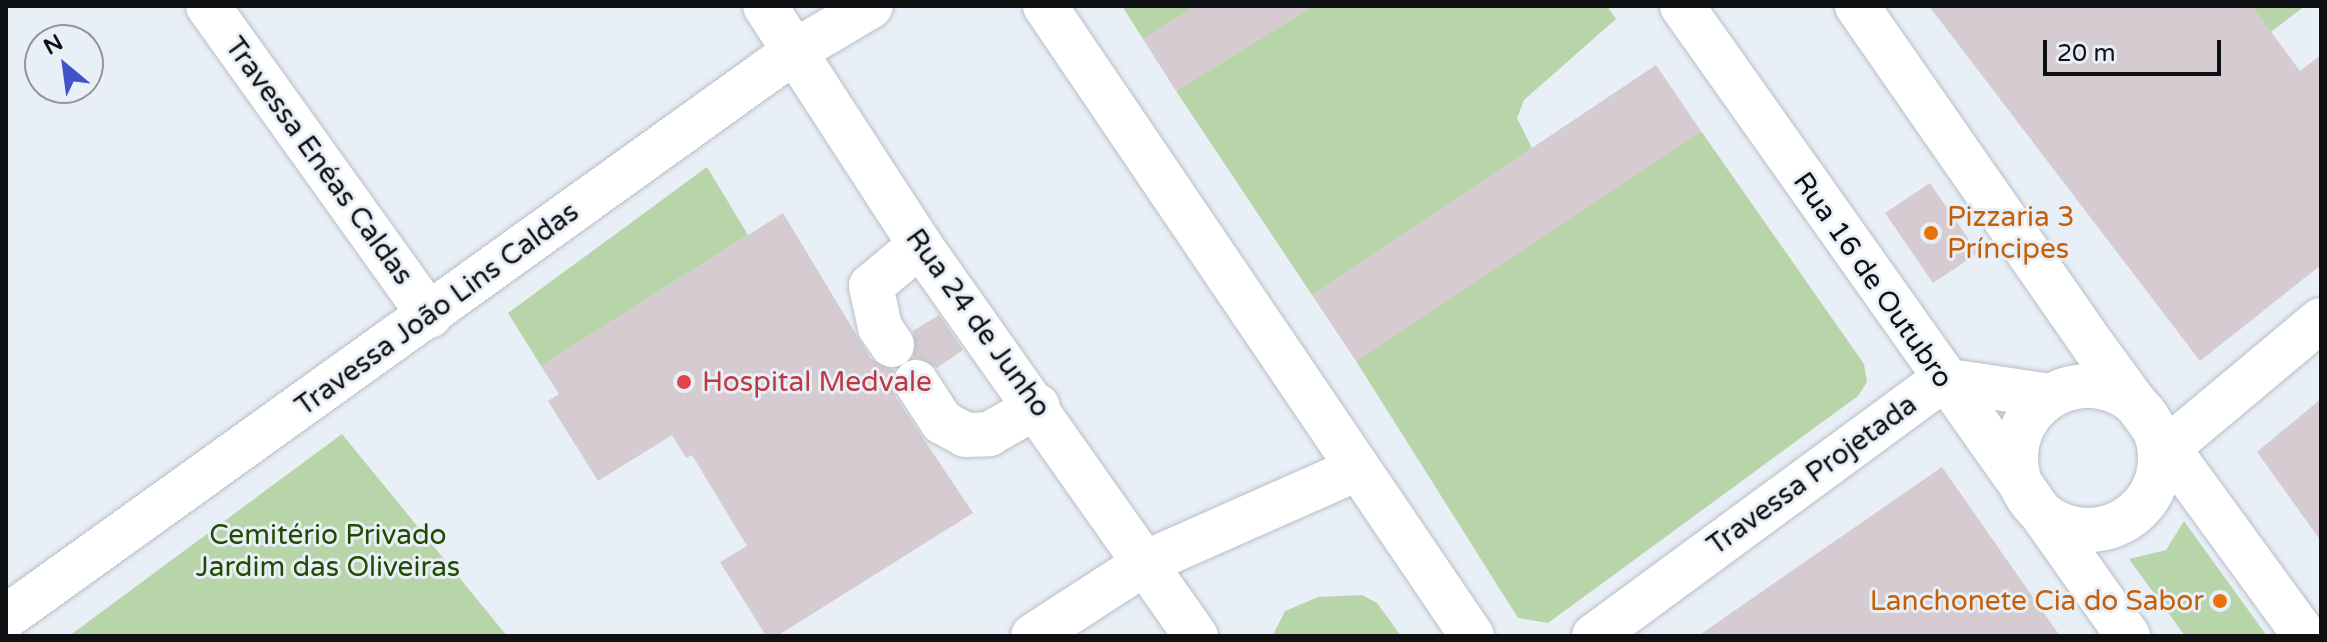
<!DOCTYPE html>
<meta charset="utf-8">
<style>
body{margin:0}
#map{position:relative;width:2327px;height:642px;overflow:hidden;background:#e9eff7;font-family:"Varela Round",sans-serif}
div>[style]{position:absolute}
.green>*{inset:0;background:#b8d5aa}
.building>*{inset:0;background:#d5cbd0}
.roads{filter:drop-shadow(0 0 2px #b8bec6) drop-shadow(0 0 2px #b8bec6)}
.minor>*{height:44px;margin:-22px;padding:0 22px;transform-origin:22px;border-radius:22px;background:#fff}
.minor>.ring{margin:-22px;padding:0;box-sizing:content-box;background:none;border:44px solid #fff;border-radius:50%}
.dots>*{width:22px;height:22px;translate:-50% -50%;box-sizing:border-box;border:4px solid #e9eff7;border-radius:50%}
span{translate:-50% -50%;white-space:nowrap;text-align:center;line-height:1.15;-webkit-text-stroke:6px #e9eff7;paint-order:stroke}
.street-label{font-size:28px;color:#0e1013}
.food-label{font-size:28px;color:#c56008}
.left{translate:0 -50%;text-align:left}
.right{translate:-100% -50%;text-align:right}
.health-label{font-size:28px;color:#be3a42}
.park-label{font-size:28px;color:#204b00}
.frame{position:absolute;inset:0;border:8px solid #0e1013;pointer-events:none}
.north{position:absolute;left:24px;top:24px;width:80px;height:80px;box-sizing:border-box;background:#e9eff7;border:2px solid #91969c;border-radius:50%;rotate:331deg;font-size:22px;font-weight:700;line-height:32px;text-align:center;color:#0e1013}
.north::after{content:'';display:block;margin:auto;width:28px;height:36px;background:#4053c7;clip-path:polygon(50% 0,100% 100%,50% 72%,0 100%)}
.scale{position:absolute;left:2043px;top:40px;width:178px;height:36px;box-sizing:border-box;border:4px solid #0e1013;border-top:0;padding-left:10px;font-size:24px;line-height:28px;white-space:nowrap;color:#0e1013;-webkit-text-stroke:6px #e9eff7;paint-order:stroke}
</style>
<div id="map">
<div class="green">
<div style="clip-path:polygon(1122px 6px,1196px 6px,1143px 39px)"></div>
<div style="clip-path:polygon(1313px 6px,1607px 6px,1616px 19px,1524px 100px,1517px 118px,1532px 148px,1312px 295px,1176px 91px)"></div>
<div style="clip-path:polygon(2251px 6px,2305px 6px,2271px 32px)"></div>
<div style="clip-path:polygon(1701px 131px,1864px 364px,1867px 382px,1858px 396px,1548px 623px,1518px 618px,1356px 361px)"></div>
<div style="clip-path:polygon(707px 167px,748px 235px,541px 366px,508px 313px)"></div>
<div style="clip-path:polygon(342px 434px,507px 636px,69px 636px)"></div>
<div style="clip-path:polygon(2184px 521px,2267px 636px,2185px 636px,2129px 559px,2166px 550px)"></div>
<div style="clip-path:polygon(1362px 595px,1377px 603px,1401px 636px,1273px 635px,1285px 611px,1318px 597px)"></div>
</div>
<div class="building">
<div style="clip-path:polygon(1196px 6px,1313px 6px,1176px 91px,1143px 39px)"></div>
<div style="clip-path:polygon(1929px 6px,2252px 6px,2300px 71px,2321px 55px,2321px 265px,2200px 361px)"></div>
<div style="clip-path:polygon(1656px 65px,1701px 131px,1356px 361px,1312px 295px)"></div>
<div style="clip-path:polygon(1930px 183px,1978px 253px,1933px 283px,1885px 213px)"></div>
<div style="clip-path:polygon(783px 213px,871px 359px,894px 370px,895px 396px,973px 513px,777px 636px,766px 636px,720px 562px,747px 546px,692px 455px,686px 458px,672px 435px,598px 481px,548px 401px,559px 394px,541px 366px)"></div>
<div style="clip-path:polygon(939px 315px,963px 350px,937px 368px,913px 357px,913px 331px)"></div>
<div style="clip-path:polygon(2321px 399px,2321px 541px,2257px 452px)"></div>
<div style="clip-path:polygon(1942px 467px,2060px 636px,1698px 636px,1783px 577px)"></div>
</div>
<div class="roads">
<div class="minor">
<div style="left:208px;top:6px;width:381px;rotate:54.4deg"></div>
<div style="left:765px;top:6px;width:285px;rotate:57deg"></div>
<div style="left:920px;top:245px;width:479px;rotate:54.8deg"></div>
<div style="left:1045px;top:6px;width:761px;rotate:55.87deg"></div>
<div style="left:1682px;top:6px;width:772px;rotate:54.7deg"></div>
<div style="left:1857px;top:6px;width:417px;rotate:55.2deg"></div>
<div style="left:2095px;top:348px;width:356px;rotate:53.9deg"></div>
<div style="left:892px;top:345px;width:22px;rotate:-124deg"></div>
<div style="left:880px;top:327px;width:42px;rotate:-102.4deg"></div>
<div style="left:871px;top:286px;width:64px;rotate:-39.9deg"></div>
<div style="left:916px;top:382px;width:48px;rotate:57deg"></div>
<div style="left:942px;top:422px;width:26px;rotate:29deg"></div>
<div style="left:965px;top:435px;width:24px;rotate:-2deg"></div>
<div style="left:989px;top:434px;width:56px;rotate:-29.7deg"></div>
<div class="ring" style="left:2016px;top:386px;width:100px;height:100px"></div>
<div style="left:2169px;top:447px;width:198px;rotate:-39.9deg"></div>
<div style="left:6px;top:617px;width:971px;rotate:-35.65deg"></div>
<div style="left:795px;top:51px;width:88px;rotate:-30.6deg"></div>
<div style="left:1033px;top:636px;width:136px;rotate:-33deg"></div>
<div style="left:1147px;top:562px;width:230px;rotate:-23.9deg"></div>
<div style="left:1594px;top:636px;width:432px;rotate:-36.3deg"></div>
<div style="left:1942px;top:380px;width:110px;rotate:8.4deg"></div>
</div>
</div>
<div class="dots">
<div style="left:1931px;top:233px;background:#e8710a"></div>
<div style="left:684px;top:382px;background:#e0444e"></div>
<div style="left:2220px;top:601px;background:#e8710a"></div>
</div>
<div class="street-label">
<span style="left:319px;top:161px;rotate:54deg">Travessa Enéas Caldas</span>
<span style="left:1873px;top:280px;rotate:55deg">Rua 16 de Outubro</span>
<span style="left:437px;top:309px;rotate:-36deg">Travessa João Lins Caldas</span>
<span style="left:978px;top:323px;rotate:54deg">Rua 24 de Junho</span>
<span style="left:1812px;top:475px;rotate:-36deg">Travessa Projetada</span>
</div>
<div class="food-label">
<span class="left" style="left:1947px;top:233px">Pizzaria 3<br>Príncipes</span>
<span class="right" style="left:2204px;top:601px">Lanchonete Cia do Sabor</span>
</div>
<div class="health-label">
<span class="left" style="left:702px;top:382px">Hospital Medvale</span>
</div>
<div class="park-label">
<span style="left:328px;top:551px">Cemitério Privado<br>Jardim das Oliveiras</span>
</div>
<div class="frame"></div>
<div class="north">N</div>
<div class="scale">20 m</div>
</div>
